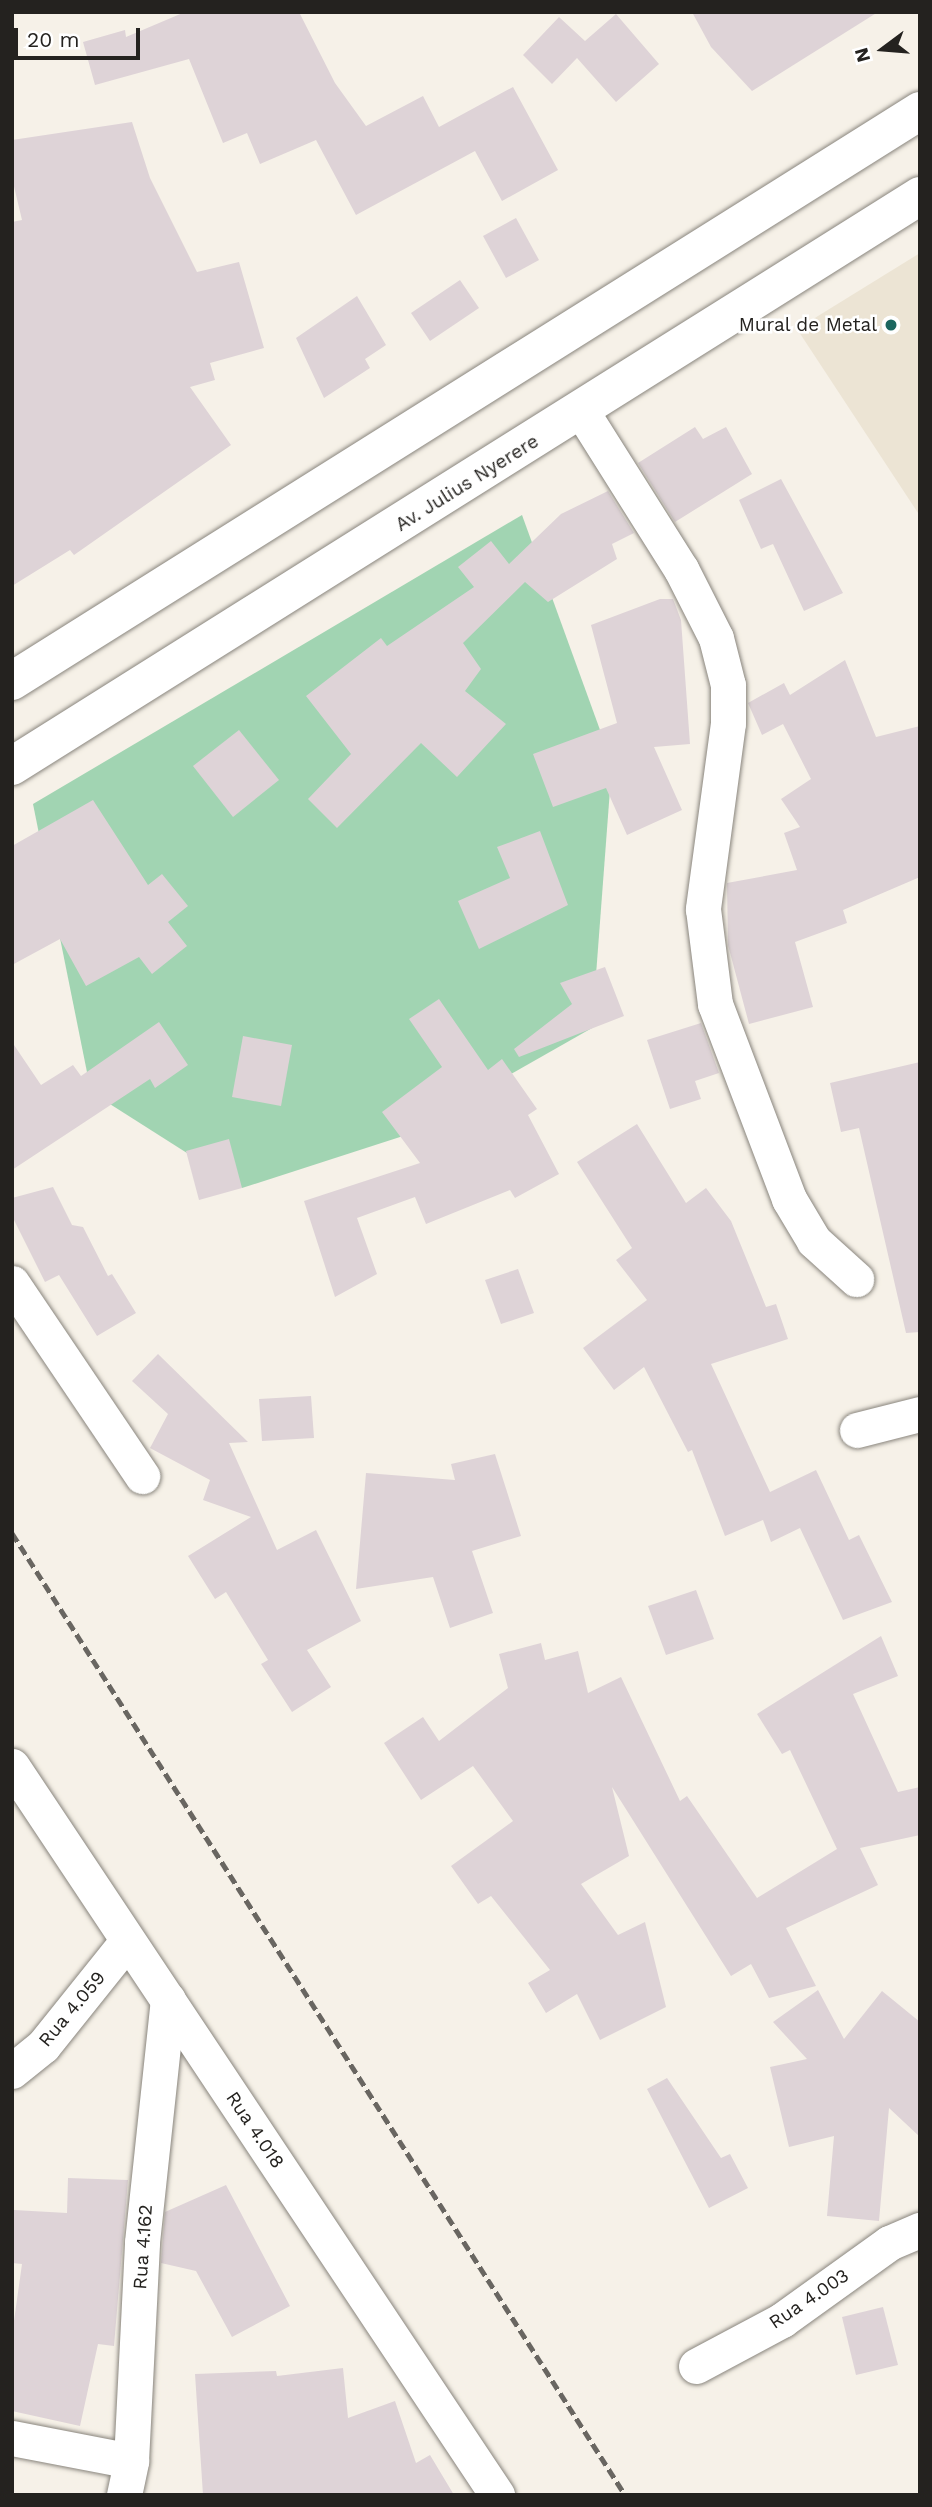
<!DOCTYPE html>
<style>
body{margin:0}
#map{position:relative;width:932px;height:2507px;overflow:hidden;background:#f6f1e8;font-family:"Work Sans",sans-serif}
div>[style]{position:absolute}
.built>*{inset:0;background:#ece4d4}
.green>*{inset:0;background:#a1d4b2}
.building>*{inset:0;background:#ded3d7}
.roads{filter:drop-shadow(0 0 2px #89857d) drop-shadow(0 0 2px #89857d)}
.minor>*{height:35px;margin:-17.5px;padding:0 17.5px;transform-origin:17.5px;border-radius:17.5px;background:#fff}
.secondary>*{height:38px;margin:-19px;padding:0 19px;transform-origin:19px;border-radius:19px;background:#fff}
.rail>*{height:5px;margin-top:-2.5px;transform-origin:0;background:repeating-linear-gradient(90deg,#696661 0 10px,transparent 0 15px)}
.dots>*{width:19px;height:19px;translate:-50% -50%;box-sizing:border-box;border:4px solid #fff;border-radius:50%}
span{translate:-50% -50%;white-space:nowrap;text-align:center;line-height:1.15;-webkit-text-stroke:5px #fff;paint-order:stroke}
.poi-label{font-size:19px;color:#24221f}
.right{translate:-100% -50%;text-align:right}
.street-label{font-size:19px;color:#24221f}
.frame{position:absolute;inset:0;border:14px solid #24221f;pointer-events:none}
.north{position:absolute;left:848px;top:14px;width:70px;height:70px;-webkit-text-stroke:5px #fff;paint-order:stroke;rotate:254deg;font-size:19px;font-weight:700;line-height:28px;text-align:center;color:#24221f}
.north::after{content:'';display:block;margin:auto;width:24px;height:32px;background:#24221f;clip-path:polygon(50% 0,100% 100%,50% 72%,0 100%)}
.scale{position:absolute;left:14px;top:28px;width:126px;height:32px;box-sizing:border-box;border:4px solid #24221f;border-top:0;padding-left:9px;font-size:21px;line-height:24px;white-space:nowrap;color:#24221f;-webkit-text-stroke:5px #fff;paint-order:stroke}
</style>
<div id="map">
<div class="built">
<div style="clip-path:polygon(920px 253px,920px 516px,797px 329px)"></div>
</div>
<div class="green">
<div style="clip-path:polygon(522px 515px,612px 763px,592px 1028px,400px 1137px,242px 1188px,91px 1092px,33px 804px)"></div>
</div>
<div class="building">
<div style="clip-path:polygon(185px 12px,299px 12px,335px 83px,366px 126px,423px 96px,439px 127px,513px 87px,558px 170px,502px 201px,475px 151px,356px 215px,316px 140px,260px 164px,247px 133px,223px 143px,189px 59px,95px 85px,83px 42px,125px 30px,126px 37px)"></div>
<div style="clip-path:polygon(692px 12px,878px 12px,752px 91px,711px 47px)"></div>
<div style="clip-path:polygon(616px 14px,659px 64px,616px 102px,577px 58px,552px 84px,523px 55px,559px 17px,585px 41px)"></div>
<div style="clip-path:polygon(132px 122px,150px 178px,197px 272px,239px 262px,264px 348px,210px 363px,215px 380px,190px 387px,231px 445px,74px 555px,70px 550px,12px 586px,12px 222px,22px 220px,12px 178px,12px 140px)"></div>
<div style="clip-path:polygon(516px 218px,539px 260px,506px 278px,483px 236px)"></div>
<div style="clip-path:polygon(460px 280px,479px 308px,430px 341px,411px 313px)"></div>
<div style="clip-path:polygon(357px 296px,386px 345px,365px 359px,370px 368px,324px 398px,296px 338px)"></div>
<div style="clip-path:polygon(695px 427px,703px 439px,726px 427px,752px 474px,675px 522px,638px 463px)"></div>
<div style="clip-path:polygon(781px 479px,843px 593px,804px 611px,773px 544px,761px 549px,739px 500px)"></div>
<div style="clip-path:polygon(608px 491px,634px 533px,612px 544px,617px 559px,548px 602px,525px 582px,463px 643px,481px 669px,465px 691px,506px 724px,457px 777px,421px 743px,337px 828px,308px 799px,351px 754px,306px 696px,381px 638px,387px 646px,474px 587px,458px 567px,491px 541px,509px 564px,561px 514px)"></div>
<div style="clip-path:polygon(660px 599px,673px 599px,681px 620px,690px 744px,654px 747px,682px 810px,627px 835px,606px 788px,553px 807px,533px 754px,617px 723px,591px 625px)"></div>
<div style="clip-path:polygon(845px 660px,876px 737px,920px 726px,920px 877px,843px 910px,847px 923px,795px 942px,813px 1007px,749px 1024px,728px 945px,727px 883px,797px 870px,784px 833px,800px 827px,781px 799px,811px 779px,783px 724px,762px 735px,748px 703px,784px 683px,790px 695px)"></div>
<div style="clip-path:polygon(239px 730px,279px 780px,233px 817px,193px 766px)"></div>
<div style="clip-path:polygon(93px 800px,148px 885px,162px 874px,188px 906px,168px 922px,187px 946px,152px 974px,139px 957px,86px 986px,60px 939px,12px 965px,12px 846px)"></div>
<div style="clip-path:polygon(540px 831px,568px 905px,479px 949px,458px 901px,510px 878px,497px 847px)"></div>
<div style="clip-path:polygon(605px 967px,624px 1016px,519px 1057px,514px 1049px,572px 1004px,560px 983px)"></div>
<div style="clip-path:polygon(439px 999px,488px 1070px,502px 1059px,537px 1109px,528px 1115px,559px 1174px,515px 1198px,510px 1190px,426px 1224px,415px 1197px,357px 1218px,377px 1274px,335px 1297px,304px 1201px,420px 1163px,382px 1112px,442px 1067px,409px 1019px)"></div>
<div style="clip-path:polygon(159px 1022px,188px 1065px,155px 1088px,150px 1079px,12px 1170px,12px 1042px,41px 1085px,73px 1065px,81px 1076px)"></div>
<div style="clip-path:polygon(701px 1023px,719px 1073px,695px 1081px,701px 1099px,670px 1109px,647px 1040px)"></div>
<div style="clip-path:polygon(243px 1036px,292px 1045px,281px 1106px,232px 1097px)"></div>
<div style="clip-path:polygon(920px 1062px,920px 1332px,906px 1333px,859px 1128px,841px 1132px,830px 1083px)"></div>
<div style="clip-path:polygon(637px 1124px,686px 1203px,706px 1188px,731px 1221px,766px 1307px,776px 1304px,788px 1339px,711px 1364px,770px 1492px,816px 1470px,849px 1540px,859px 1535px,892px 1602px,843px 1620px,800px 1528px,771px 1542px,763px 1520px,725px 1536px,692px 1450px,688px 1452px,644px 1367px,614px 1390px,583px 1348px,647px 1300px,616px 1260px,632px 1248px,577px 1162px)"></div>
<div style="clip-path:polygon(229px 1139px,242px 1188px,199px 1200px,186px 1151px)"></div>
<div style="clip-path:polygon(53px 1187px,72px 1225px,83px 1227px,108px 1276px,112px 1274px,136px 1313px,97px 1336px,59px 1275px,45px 1282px,12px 1216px,12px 1198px)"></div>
<div style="clip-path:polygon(518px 1269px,534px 1313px,501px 1324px,485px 1280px)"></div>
<div style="clip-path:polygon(158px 1354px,248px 1442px,229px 1443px,277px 1550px,316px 1530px,361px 1621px,307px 1650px,331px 1687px,292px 1712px,261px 1664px,268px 1660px,226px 1592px,215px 1599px,188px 1556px,251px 1517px,203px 1500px,210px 1480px,150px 1448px,168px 1414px,132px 1381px)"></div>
<div style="clip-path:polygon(311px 1396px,314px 1438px,262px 1441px,259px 1399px)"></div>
<div style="clip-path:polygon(495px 1454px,521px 1536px,472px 1551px,493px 1613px,450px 1628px,433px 1577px,356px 1589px,366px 1473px,455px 1480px,451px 1464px)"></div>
<div style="clip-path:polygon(696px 1590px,714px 1639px,666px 1655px,648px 1606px)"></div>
<div style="clip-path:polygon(881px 1636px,898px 1676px,853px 1694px,898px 1792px,920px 1787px,920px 1835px,860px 1848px,878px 1885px,786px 1928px,816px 1986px,769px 1998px,751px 1964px,731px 1976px,612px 1787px,629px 1856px,581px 1884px,618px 1935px,645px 1922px,666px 2007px,600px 2040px,577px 1994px,546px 2013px,528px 1983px,550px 1970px,491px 1896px,478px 1904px,451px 1866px,513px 1821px,473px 1766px,421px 1800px,384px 1743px,423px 1717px,439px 1741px,508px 1688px,499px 1654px,541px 1643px,545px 1660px,578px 1651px,588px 1693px,621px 1677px,680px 1801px,687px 1796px,757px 1898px,837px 1849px,790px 1750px,782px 1754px,757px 1714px)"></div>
<div style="clip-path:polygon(818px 1990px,844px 2039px,882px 1991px,920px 2022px,920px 2137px,889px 2108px,879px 2221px,827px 2216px,834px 2136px,789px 2147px,770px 2067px,807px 2059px,773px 2022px)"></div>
<div style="clip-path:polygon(667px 2078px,721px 2158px,730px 2154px,748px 2188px,709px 2208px,647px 2089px)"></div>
<div style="clip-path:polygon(68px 2178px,128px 2180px,114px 2346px,98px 2344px,80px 2426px,12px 2411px,12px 2335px,22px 2264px,12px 2263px,14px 2210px,67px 2213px)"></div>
<div style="clip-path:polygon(226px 2185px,290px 2306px,232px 2337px,196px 2271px,161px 2263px,165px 2212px)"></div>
<div style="clip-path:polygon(883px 2307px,898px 2365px,856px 2375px,842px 2317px)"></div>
<div style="clip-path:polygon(343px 2368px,348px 2418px,395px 2401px,416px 2463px,430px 2455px,454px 2495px,203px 2495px,195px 2374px,276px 2371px,277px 2376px)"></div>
</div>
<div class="roads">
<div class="minor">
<div style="left:582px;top:412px;width:186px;rotate:57.8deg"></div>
<div style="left:681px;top:569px;width:77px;rotate:63.1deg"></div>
<div style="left:716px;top:638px;width:49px;rotate:75.7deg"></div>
<div style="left:728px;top:685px;width:38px;rotate:90deg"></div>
<div style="left:728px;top:723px;width:188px;rotate:97.7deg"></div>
<div style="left:703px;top:909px;width:96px;rotate:82.8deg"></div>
<div style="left:715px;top:1004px;width:209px;rotate:69.2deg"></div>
<div style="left:789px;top:1199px;width:49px;rotate:59.2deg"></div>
<div style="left:814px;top:1241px;width:57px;rotate:42.1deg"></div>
<div style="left:12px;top:1283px;width:233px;rotate:56deg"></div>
<div style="left:857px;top:1430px;width:65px;rotate:-14.3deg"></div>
<div style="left:12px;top:1766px;width:876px;rotate:56.36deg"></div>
<div style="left:12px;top:2071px;width:40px;rotate:-39deg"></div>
<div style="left:43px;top:2046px;width:134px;rotate:-51.3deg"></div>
<div style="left:696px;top:2366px;width:98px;rotate:-28.1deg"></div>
<div style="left:782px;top:2320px;width:132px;rotate:-35.7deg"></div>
<div style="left:889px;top:2243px;width:34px;rotate:-23deg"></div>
<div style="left:12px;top:2438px;width:121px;rotate:10.9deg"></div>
<div style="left:124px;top:2495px;width:35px;rotate:-78deg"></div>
<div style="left:131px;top:2461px;width:219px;rotate:-87.1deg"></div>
<div style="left:142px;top:2242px;width:244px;rotate:-83.9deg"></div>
</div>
<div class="secondary">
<div style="left:12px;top:681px;width:1072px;rotate:-32.12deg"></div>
<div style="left:12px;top:766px;width:1072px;rotate:-32.12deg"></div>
</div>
</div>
<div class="rail">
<div style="left:12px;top:1533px;width:1141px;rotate:57.49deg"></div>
</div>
<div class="dots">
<div style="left:891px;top:325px;background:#1b665f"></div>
</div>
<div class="poi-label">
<span class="right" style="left:877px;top:325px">Mural de Metal</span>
</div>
<div class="street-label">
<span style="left:467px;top:483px;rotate:-32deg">Av. Julius Nyerere</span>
<span style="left:72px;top:2009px;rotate:-50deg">Rua 4.059</span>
<span style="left:255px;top:2130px;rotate:56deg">Rua 4.018</span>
<span style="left:143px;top:2247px;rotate:-86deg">Rua 4.162</span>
<span style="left:809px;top:2299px;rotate:-34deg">Rua 4.003</span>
</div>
<div class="frame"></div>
<div class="north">N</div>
<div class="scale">20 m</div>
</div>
